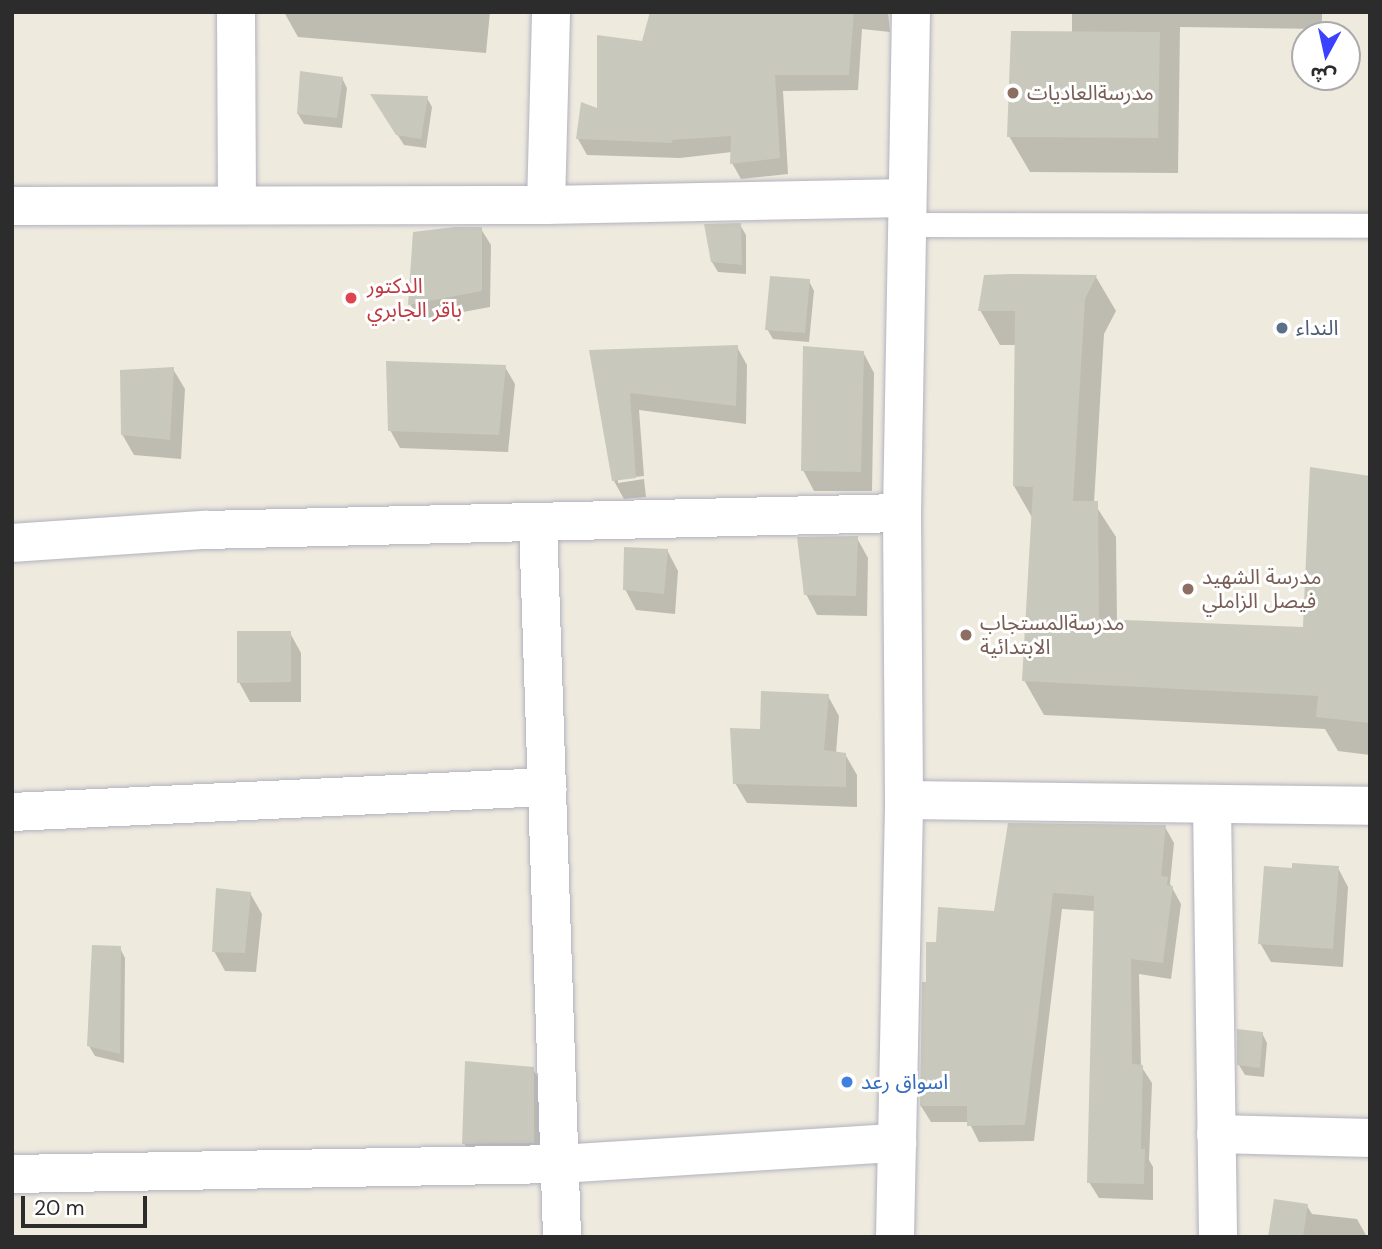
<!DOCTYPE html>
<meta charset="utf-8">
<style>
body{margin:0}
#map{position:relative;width:1382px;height:1249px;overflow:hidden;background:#eeeade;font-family:"DM Sans","Noto Sans Arabic",sans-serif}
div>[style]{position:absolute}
.shadow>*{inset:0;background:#0003}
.building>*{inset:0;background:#c9c8bc}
.roads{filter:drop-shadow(0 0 2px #b2b2c0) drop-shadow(0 0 2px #b2b2c0)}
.lane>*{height:24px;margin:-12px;padding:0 12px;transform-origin:12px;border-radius:12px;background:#fff}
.street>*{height:38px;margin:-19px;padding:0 19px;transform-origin:19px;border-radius:19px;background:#fff}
.dots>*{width:19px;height:19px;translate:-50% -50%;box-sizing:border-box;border:4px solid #fff;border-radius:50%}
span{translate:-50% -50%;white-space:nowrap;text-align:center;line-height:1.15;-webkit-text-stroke:6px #fff;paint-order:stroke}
.education-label{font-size:21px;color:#785e54}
.left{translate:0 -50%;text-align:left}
.health-label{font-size:21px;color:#be3a42}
.service-label{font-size:21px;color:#4e5e75}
.shop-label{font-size:21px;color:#366cbe}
.frame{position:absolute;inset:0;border:14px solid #2c2c2c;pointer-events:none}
.north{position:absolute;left:1291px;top:21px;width:70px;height:70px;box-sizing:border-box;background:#fff;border:2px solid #ababab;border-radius:50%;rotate:188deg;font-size:19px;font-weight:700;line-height:28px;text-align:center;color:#2c2c2c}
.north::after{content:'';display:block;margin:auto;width:24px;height:32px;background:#3a41ff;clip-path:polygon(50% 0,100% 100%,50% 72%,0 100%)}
.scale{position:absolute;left:21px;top:1196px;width:126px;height:32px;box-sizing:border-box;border:4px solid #2c2c2c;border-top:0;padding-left:9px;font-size:21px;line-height:24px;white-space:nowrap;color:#2c2c2c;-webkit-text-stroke:5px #fff;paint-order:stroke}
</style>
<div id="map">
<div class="shadow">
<div style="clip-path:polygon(284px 12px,490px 12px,486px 53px,298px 37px)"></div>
<div style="clip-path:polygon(651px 12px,888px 12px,890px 32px,862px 29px,858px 90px,783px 91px,788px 174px,741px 179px,732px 163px,732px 152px,680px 158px,587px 155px,578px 139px,643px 43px)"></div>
<div style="clip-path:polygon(1072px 12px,1322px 12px,1322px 29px,1180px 27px,1178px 173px,1030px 172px,1009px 136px,1072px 33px)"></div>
<div style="clip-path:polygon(342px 78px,347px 88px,342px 128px,304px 124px,298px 114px)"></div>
<div style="clip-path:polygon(373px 96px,427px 98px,432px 107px,426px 148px,404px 145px)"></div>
<div style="clip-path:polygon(740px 225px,746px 235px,746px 274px,718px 272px,712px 262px)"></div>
<div style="clip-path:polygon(481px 229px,491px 245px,490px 307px,420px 320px,410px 304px)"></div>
<div style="clip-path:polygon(985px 277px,1096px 277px,1116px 311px,1104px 334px,1094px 503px,1116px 537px,1117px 622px,1305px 629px,1370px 477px,1370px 755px,1338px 751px,1325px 729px,1044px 715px,1024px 680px,1033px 519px,1014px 486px,1016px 345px,1000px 345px,980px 310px)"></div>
<div style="clip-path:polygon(809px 281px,814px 291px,809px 342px,773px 339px,767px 329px)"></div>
<div style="clip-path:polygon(737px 347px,747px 365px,746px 424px,639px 410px,644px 476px,618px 479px,618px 483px,644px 479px,646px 497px,624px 499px,614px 481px,592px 352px)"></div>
<div style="clip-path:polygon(863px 352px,874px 373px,872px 491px,814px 491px,803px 470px)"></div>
<div style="clip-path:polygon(505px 367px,515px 384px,508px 452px,400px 448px,390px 430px)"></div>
<div style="clip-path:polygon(173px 369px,185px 389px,181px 459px,134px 455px,122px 434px)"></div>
<div style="clip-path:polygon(857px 538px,868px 558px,867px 616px,817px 615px,806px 594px)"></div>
<div style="clip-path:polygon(667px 550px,678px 571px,675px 614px,636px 610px,625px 589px)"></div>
<div style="clip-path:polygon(290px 633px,301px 653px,301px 702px,250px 702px,239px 682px)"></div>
<div style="clip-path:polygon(828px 696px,839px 716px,836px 753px,845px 754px,857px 775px,857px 807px,747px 803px,735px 783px,762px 731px)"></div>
<div style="clip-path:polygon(1165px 827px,1174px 843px,1170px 884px,1181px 904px,1171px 979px,1139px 974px,1141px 1066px,1152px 1083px,1149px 1160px,1153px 1167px,1153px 1200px,1099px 1198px,1089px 1182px,1095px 911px,1062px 909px,1034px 1141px,979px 1142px,969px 1122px,931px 1122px,921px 1106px,928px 984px,937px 944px)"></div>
<div style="clip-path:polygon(1338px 868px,1348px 887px,1343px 967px,1271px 962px,1260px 943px,1294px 870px)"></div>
<div style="clip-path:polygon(250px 893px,262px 914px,256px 972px,225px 971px,214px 951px)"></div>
<div style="clip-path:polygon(120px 948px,125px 958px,124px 1063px,95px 1056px,89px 1046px)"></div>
<div style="clip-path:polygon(1262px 1033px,1267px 1043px,1264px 1077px,1245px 1075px,1239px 1065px)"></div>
<div style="clip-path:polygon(533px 1069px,545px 1089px,545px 1162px,475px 1164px,464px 1143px)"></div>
<div style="clip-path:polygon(1307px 1206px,1312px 1214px,1357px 1219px,1367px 1237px,1270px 1237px)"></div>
</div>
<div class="building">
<div style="clip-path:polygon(650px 12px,854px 12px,849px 75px,775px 75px,780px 158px,730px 164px,731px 136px,672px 140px,672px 143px,576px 139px,581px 102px,597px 108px,597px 35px,642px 41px)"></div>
<div style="clip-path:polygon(1011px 31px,1160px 32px,1158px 138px,1007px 137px)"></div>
<div style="clip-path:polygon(300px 71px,343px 77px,337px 118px,297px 114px)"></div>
<div style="clip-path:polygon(370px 94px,428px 96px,421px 139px,396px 135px)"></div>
<div style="clip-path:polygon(741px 223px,742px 265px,711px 262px,704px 224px)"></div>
<div style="clip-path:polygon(454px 227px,482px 227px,482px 291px,408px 305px,413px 232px)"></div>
<div style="clip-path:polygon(1012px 274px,1097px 275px,1085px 299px,1073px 501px,1098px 501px,1099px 619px,1303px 627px,1310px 467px,1370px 476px,1370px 723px,1316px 717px,1318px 696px,1022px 681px,1033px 487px,1013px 486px,1015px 311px,978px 311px,984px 275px)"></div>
<div style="clip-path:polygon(770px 276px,810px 279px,805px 333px,765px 330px)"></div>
<div style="clip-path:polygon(738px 345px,736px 406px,630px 393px,636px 478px,612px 481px,589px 350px)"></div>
<div style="clip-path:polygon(803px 346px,864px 351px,861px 472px,801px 471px)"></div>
<div style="clip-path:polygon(386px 361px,506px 365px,499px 435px,388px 431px)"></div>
<div style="clip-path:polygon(174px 367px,170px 440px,121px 435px,120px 370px)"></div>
<div style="clip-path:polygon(858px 536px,856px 596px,804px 595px,797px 537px)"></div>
<div style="clip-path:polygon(624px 547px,668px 549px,664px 594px,623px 590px)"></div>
<div style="clip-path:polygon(237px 631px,291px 631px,291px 682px,237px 683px)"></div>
<div style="clip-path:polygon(761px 691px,829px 694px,824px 750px,846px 753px,846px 787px,733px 784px,730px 728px,760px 729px)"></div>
<div style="clip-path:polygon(1008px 823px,1166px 825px,1161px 876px,1168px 877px,1167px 885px,1173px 886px,1163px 963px,1131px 959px,1132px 1064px,1143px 1065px,1141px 1149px,1145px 1149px,1144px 1184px,1087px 1183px,1094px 896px,1053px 893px,1025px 1125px,967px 1126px,967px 1106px,920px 1106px,922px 982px,926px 982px,926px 942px,936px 942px,938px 907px,994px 911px)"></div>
<div style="clip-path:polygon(1292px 863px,1339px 866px,1333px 949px,1258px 944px,1264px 866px,1292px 868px)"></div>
<div style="clip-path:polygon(216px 888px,251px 892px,245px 953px,212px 952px)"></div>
<div style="clip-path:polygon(92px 945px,121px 946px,120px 1054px,87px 1046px)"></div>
<div style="clip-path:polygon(1237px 1029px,1263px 1032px,1260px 1068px,1237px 1065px)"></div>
<div style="clip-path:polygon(465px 1061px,534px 1067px,534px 1143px,462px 1144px)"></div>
<div style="clip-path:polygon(1274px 1199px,1308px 1204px,1303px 1237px,1268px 1237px)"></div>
</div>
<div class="roads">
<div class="lane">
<div style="left:906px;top:225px;width:464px;rotate:0.1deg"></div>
</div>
<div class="street">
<div style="left:236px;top:12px;width:193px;rotate:89.7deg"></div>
<div style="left:546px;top:205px;width:193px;rotate:-88.5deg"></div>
<div style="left:12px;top:206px;width:534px;rotate:-0.11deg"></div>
<div style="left:546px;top:205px;width:361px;rotate:-1.1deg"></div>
<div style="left:538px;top:523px;width:714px;rotate:88.07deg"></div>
<div style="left:12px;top:543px;width:193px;rotate:-3.9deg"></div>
<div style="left:205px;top:530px;width:697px;rotate:-1.4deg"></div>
<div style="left:904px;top:800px;width:466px;rotate:0.7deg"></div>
<div style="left:1212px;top:805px;width:432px;rotate:89.2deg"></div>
<div style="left:12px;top:812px;width:536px;rotate:-2.68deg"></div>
<div style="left:1216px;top:1134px;width:154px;rotate:1.5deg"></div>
<div style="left:12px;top:1174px;width:547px;rotate:-1.05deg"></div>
<div style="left:559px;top:1164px;width:339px;rotate:-3.6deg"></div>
<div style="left:895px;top:1237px;width:437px;rotate:-88.8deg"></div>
<div style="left:904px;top:800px;width:287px;rotate:-90.4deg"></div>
<div style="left:902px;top:513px;width:501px;rotate:-88.97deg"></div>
</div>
</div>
<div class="dots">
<div style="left:1013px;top:93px;background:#8d6e63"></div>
<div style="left:351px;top:298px;background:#e0444e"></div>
<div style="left:1282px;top:328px;background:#5c6f8a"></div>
<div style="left:1188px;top:589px;background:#8d6e63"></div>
<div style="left:966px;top:635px;background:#8d6e63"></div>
<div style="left:847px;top:1082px;background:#3f7fe0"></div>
</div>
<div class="education-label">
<span class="left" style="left:1027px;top:93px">مدرسةالعاديات</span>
<span class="left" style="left:1202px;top:589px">مدرسة الشهيد<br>فيصل الزاملي</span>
<span class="left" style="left:980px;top:635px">مدرسةالمستجاب<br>الابتدائية</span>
</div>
<div class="health-label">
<span class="left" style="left:367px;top:298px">الدكتور<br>باقر الجابري</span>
</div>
<div class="service-label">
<span class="left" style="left:1296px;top:328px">النداء</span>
</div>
<div class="shop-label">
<span class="left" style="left:861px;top:1082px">اسواق رعد</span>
</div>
<div class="frame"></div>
<div class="north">ش</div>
<div class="scale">20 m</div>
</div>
